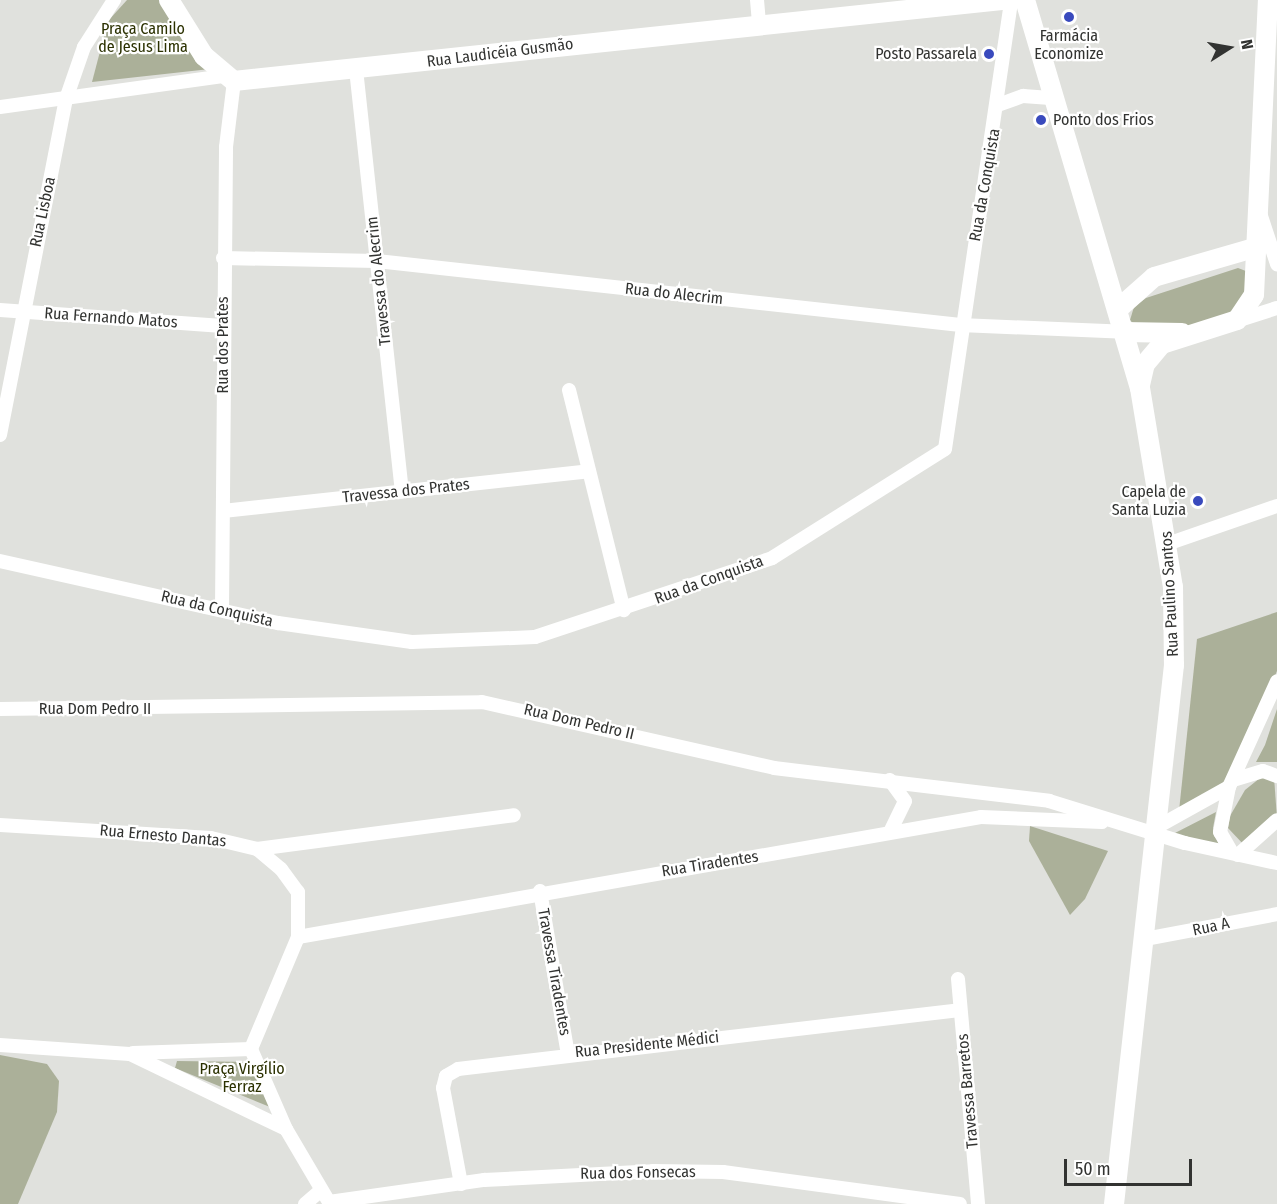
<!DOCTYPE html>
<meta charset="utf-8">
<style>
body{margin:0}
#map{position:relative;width:1277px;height:1204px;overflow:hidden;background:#e0e1dd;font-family:"Fira Sans Condensed",sans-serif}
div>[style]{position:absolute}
.green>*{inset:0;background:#abb099}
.minor>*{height:14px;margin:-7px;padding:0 7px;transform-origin:7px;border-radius:7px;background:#fff}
.secondary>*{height:20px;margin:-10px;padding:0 10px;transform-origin:10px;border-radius:10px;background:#fff}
.dots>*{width:16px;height:16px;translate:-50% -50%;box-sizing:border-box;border:3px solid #fff;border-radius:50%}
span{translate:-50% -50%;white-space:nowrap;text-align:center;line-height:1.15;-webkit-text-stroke:4.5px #fff;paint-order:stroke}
.park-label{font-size:16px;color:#2b3100}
.poi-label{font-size:16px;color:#323331}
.right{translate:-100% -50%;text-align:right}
.left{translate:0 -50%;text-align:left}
.street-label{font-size:16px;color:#323331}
.north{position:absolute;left:1199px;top:18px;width:60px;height:60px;-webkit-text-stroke:4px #fff;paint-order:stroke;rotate:79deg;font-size:16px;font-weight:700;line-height:24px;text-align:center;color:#323331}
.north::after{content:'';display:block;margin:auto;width:21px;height:27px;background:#323331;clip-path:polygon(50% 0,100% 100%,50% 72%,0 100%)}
.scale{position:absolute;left:1064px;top:1159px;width:128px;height:27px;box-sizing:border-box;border:3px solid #323331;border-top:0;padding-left:8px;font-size:18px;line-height:21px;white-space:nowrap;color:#323331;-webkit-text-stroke:4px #fff;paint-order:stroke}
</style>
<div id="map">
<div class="green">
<div style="clip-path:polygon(127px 0,162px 0,210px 69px,92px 82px,108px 21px)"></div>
<div style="clip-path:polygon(1238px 268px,1251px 273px,1250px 282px,1236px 311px,1190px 327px,1138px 329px,1130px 320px,1134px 307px,1146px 298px)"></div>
<div style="clip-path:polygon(1277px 612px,1277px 671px,1234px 772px,1217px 791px,1179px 811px,1197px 639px)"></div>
<div style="clip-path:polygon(1277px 709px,1277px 762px,1256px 762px,1265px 745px)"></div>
<div style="clip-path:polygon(1274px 777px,1277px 818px,1244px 845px,1228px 828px,1230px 816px,1245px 790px,1260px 778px)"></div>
<div style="clip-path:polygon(1216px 812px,1213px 828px,1219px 845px,1173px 834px)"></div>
<div style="clip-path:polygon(1030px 826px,1108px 851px,1085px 899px,1070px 915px,1029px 841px)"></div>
<div style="clip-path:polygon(0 1055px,47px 1064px,59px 1081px,57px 1112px,18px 1204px,0 1204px)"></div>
<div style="clip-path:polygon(177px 1061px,253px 1062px,270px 1107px,175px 1068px)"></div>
</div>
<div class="minor">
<div style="left:757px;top:0;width:22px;rotate:85deg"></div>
<div style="left:356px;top:69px;width:425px;rotate:83.8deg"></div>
<div style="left:998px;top:105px;width:27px;rotate:-20deg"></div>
<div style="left:1023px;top:96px;width:31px;rotate:4deg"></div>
<div style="left:0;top:107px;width:225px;rotate:-7.9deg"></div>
<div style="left:1261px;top:216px;width:51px;rotate:71.6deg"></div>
<div style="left:223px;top:258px;width:154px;rotate:1.1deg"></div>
<div style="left:377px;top:261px;width:587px;rotate:6.26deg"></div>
<div style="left:960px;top:325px;width:164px;rotate:2.4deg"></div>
<div style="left:0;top:310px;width:223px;rotate:4.1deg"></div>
<div style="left:1233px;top:322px;width:46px;rotate:-17.7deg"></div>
<div style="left:569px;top:390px;width:227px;rotate:76deg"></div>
<div style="left:0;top:435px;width:342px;rotate:-78.9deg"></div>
<div style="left:66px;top:99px;width:55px;rotate:-70.9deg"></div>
<div style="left:84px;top:47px;width:56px;rotate:-57.4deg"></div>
<div style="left:223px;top:511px;width:368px;rotate:-6.2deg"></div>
<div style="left:1170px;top:543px;width:113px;rotate:-19.1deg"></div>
<div style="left:0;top:561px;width:285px;rotate:12.6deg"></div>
<div style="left:278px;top:623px;width:135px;rotate:8.1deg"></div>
<div style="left:412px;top:642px;width:123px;rotate:-2.3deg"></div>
<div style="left:535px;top:637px;width:250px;rotate:-18.4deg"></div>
<div style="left:772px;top:558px;width:204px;rotate:-32.2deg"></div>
<div style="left:945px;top:449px;width:454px;rotate:-81.6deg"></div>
<div style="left:222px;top:609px;width:462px;rotate:-89.5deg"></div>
<div style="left:226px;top:147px;width:66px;rotate:-83.1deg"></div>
<div style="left:0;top:709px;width:482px;rotate:-0.8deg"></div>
<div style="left:482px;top:702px;width:299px;rotate:12.7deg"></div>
<div style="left:774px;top:768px;width:277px;rotate:6.8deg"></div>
<div style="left:1049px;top:801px;width:142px;rotate:17.2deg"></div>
<div style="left:1185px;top:843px;width:94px;rotate:12.3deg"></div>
<div style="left:1233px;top:780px;width:31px;rotate:-17deg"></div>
<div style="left:1263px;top:771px;width:15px;rotate:20deg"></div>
<div style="left:1229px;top:787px;width:46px;rotate:101.3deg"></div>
<div style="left:1220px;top:832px;width:24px;rotate:60deg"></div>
<div style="left:0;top:825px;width:211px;rotate:3.5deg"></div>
<div style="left:211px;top:838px;width:47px;rotate:13.4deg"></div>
<div style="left:257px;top:849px;width:31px;rotate:40deg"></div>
<div style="left:281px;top:869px;width:29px;rotate:54deg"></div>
<div style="left:298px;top:892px;width:45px;rotate:90deg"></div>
<div style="left:298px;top:937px;width:121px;rotate:112.8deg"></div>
<div style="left:251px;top:1049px;width:87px;rotate:66.4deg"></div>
<div style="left:286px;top:1129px;width:85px;rotate:59.5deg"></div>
<div style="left:329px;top:1202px;width:157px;rotate:-8.1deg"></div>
<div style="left:484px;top:1180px;width:169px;rotate:-3deg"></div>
<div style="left:653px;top:1171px;width:70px;rotate:0.8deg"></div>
<div style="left:723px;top:1172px;width:239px;rotate:7.7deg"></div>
<div style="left:1150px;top:831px;width:90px;rotate:-29.1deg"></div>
<div style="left:1229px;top:787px;width:116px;rotate:-65.6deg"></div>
<div style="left:890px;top:832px;width:34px;rotate:-64deg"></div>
<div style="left:905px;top:801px;width:26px;rotate:-126deg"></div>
<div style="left:257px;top:849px;width:259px;rotate:-7.5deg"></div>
<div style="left:1238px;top:855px;width:52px;rotate:-41.9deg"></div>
<div style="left:540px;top:891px;width:165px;rotate:80.3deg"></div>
<div style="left:298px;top:937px;width:693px;rotate:-9.96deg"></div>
<div style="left:981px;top:817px;width:121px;rotate:2.4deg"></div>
<div style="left:1145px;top:939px;width:134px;rotate:-10.7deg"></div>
<div style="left:958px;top:979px;width:226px;rotate:84.9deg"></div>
<div style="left:0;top:1045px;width:130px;rotate:4deg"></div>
<div style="left:130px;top:1054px;width:173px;rotate:25.7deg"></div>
<div style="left:133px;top:1053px;width:118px;rotate:-1.9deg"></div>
<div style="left:461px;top:1184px;width:98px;rotate:-100.6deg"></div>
<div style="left:443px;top:1088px;width:12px;rotate:-76deg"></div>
<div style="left:446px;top:1076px;width:14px;rotate:-30deg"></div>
<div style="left:458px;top:1069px;width:505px;rotate:-6.7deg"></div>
<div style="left:305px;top:1204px;width:18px;rotate:-41deg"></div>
</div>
<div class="secondary">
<div style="left:169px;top:0;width:66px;rotate:58deg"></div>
<div style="left:204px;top:56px;width:39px;rotate:40deg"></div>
<div style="left:234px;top:81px;width:772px;rotate:-6.02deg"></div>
<div style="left:1025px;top:0;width:405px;rotate:73.5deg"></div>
<div style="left:1140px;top:388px;width:202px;rotate:80.6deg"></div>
<div style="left:1173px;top:587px;width:78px;rotate:89.3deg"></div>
<div style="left:1174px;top:665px;width:542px;rotate:96.35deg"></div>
<div style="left:1118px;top:309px;width:48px;rotate:-41.6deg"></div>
<div style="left:1154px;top:277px;width:104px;rotate:-16.2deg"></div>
<div style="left:1124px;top:332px;width:58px;rotate:1deg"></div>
<div style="left:1140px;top:385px;width:22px;rotate:-77deg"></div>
<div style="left:1145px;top:364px;width:26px;rotate:-50deg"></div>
<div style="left:1162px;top:344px;width:79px;rotate:-17.7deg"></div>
<div style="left:1237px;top:320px;width:30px;rotate:-56deg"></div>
<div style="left:1254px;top:295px;width:295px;rotate:-87.3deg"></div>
</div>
<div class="dots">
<div style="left:1069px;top:17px;background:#394abd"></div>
<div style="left:989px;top:54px;background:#394abd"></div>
<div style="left:1041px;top:120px;background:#394abd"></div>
<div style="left:1198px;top:501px;background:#394abd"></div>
</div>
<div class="park-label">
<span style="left:143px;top:38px">Praça Camilo<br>de Jesus Lima</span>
<span style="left:242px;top:1078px">Praça Virgílio<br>Ferraz</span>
</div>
<div class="poi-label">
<span style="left:1069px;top:45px">Farmácia<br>Economize</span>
<span class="right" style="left:977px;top:54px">Posto Passarela</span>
<span class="left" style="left:1053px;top:120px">Ponto dos Frios</span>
<span class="right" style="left:1186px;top:501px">Capela de<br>Santa Luzia</span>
</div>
<div class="street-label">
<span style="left:500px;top:53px;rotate:-7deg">Rua Laudicéia Gusmão</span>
<span style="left:985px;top:185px;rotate:-80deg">Rua da Conquista</span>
<span style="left:43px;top:212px;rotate:-78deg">Rua Lisboa</span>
<span style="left:379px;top:281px;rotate:-96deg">Travessa do Alecrim</span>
<span style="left:674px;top:294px;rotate:6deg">Rua do Alecrim</span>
<span style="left:111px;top:318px;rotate:4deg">Rua Fernando Matos</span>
<span style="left:223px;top:345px;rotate:-90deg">Rua dos Prates</span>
<span style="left:406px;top:491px;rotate:-6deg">Travessa dos Prates</span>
<span style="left:709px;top:580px;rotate:-20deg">Rua da Conquista</span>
<span style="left:1170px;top:594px;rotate:-93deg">Rua Paulino Santos</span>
<span style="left:217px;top:609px;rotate:13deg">Rua da Conquista</span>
<span style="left:95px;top:709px">Rua Dom Pedro II</span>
<span style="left:579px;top:722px;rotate:13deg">Rua Dom Pedro II</span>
<span style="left:163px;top:836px;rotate:5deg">Rua Ernesto Dantas</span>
<span style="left:710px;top:864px;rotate:-9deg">Rua Tiradentes</span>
<span style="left:1211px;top:927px;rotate:-12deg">Rua A</span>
<span style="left:554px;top:972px;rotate:80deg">Travessa Tiradentes</span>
<span style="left:647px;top:1045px;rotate:-6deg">Rua Presidente Médici</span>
<span style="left:968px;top:1091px;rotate:-95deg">Travessa Barretos</span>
<span style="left:638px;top:1173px;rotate:-1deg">Rua dos Fonsecas</span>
</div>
<div class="north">N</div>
<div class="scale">50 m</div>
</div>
